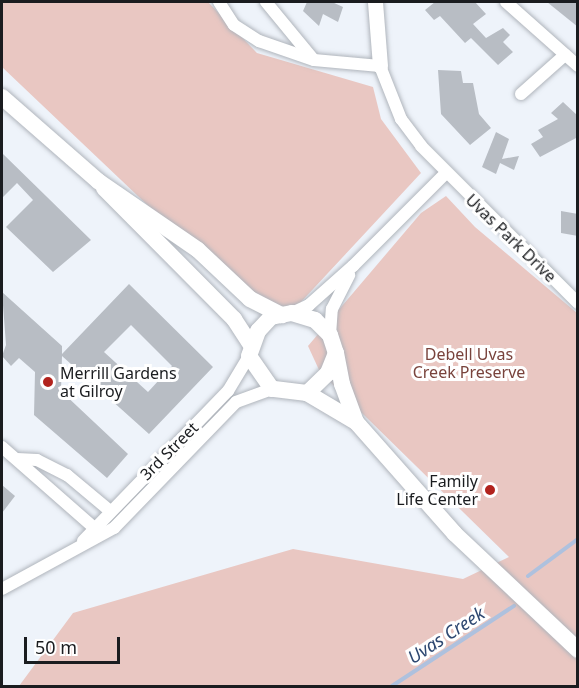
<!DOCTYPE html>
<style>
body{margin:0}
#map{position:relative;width:579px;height:688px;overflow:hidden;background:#eef3fa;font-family:"Noto Sans",sans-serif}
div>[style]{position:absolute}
.green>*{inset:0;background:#e9c7c2}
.stream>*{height:4px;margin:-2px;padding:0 2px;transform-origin:2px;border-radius:2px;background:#aec1de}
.building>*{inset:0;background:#b8bdc4}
.roads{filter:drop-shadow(0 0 2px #b0b5bc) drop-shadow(0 0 2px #b0b5bc)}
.minor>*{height:12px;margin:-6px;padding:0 6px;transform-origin:6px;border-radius:6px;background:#fff}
.tertiary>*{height:15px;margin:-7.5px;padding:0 7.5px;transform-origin:7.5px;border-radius:7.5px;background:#fff}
.secondary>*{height:16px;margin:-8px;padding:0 8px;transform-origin:8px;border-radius:8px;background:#fff}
.dots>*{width:16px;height:16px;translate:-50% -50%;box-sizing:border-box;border:3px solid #fff;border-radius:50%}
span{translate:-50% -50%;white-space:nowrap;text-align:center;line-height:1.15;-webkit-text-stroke:6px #fff;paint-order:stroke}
.street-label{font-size:16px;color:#1a1c1f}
.park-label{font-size:16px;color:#79433c}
.poi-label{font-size:16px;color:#1a1c1f}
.left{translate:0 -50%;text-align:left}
.right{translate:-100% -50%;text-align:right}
.water-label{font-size:18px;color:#2e4871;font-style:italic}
.frame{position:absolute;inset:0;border:3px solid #1a1c1f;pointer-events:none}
.scale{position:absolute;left:24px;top:637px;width:96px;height:27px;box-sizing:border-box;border:3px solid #1a1c1f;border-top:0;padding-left:8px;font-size:18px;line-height:21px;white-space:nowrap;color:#1a1c1f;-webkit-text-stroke:4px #fff;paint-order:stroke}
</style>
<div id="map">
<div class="green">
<div style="clip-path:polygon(2px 2px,208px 2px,257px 53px,373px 87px,381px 119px,421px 173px,288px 316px,259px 311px,2px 67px)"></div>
<div style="clip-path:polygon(446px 196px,475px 227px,577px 313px,577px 686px,19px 686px,73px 613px,293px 549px,463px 579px,509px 557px,320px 372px,308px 346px,421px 213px)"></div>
</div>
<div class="stream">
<div style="left:528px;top:576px;width:62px;rotate:-36.5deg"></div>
<div style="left:392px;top:686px;width:146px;rotate:-33.3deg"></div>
</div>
<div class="building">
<div style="clip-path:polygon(307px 2px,332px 2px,343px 7px,338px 22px,323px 14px,319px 26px,303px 11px)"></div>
<div style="clip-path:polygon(435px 2px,475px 2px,486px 14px,473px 24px,486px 38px,503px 28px,510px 35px,503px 42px,513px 52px,498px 65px,471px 38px,465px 43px,440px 16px,434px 20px,425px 10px)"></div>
<div style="clip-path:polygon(547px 2px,578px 2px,578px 27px)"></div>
<div style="clip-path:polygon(438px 70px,461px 71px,463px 83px,473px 83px,479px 114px,491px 128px,470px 145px,441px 114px)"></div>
<div style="clip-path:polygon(563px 102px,578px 116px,578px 137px,540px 157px,531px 144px,543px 137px,538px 130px,558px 119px,551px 113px)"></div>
<div style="clip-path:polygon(496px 132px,509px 139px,502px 159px,519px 156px,514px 170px,500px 163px,496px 174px,482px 167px)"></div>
<div style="clip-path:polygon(2px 153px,91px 240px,53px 272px,6px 227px,33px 200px,17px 183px,2px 198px)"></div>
<div style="clip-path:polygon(561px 211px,578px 214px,578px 236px,561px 233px)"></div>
<div style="clip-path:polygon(evenodd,129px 284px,213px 367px,149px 434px,62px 356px,61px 391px,128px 454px,107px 478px,34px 415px,35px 372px,19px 358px,11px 366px,2px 356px,6px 345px,2px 292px,62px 346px,62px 354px,129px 284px,131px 325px,172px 366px,148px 392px,104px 352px,131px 325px)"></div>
<div style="clip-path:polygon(2px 485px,15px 496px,2px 513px)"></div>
</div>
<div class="roads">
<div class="minor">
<div style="left:219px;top:2px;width:27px;rotate:57deg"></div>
<div style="left:234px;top:25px;width:30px;rotate:33deg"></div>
<div style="left:259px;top:41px;width:58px;rotate:19.1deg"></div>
<div style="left:314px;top:60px;width:66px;rotate:5.2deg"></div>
<div style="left:380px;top:66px;width:57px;rotate:68.4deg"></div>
<div style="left:401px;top:119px;width:34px;rotate:53deg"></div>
<div style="left:421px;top:146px;width:222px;rotate:45deg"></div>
<div style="left:266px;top:2px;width:74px;rotate:50.5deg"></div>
<div style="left:506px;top:2px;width:96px;rotate:41.6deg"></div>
<div style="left:521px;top:94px;width:59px;rotate:-41.6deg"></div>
<div style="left:292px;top:313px;width:19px;rotate:-25deg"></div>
<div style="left:309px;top:305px;width:59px;rotate:-41.6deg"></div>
<div style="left:353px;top:266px;width:130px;rotate:-45deg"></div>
<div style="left:330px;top:335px;width:26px;rotate:-86deg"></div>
<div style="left:332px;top:309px;width:38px;rotate:-63deg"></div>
<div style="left:2px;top:447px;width:121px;rotate:41.3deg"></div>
<div style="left:17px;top:459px;width:20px;rotate:3deg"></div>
<div style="left:37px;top:460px;width:34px;rotate:27deg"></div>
<div style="left:67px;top:475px;width:56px;rotate:39.9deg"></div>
<div style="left:83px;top:541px;width:209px;rotate:-46deg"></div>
<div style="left:228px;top:391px;width:41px;rotate:-59deg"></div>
<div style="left:2px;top:589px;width:128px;rotate:-28.6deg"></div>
<div style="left:114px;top:528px;width:175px;rotate:-45.9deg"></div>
<div style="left:236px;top:402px;width:38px;rotate:-20deg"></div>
</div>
<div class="tertiary">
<div style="left:375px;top:2px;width:64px;rotate:85.5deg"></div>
</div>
<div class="secondary">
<div style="left:2px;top:97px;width:128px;rotate:41.2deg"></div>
<div style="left:98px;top:181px;width:121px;rotate:34.6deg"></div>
<div style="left:198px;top:250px;width:71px;rotate:43.3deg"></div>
<div style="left:250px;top:299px;width:36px;rotate:27deg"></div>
<div style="left:104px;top:188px;width:185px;rotate:45.2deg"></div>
<div style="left:234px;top:319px;width:31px;rotate:57deg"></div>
<div style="left:336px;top:353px;width:22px;rotate:112deg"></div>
<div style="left:328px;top:373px;width:29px;rotate:136deg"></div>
<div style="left:307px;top:393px;width:35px;rotate:-173deg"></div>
<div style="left:272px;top:389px;width:40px;rotate:-124.9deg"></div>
<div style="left:249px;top:356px;width:27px;rotate:-70deg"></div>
<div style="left:258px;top:331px;width:19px;rotate:-47deg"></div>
<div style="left:271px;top:317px;width:21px;rotate:-11deg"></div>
<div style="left:292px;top:313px;width:24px;rotate:17deg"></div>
<div style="left:315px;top:320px;width:21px;rotate:45deg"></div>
<div style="left:330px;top:335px;width:19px;rotate:72deg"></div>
<div style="left:336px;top:353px;width:32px;rotate:79deg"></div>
<div style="left:342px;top:384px;width:40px;rotate:69.8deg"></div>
<div style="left:356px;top:422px;width:149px;rotate:48.5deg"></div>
<div style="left:455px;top:534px;width:169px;rotate:43.3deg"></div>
<div style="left:307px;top:393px;width:57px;rotate:30.6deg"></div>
</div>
</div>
<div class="dots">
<div style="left:48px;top:382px;background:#b2231d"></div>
<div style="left:490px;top:490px;background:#b2231d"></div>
</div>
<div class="street-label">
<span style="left:511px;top:238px;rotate:44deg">Uvas Park Drive</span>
<span style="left:169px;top:451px;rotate:-45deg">3rd Street</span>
</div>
<div class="park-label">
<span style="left:469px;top:363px">Debell Uvas<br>Creek Preserve</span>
</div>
<div class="poi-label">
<span class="left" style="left:60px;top:382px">Merrill Gardens<br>at Gilroy</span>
<span class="right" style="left:478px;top:490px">Family<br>Life Center</span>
</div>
<div class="water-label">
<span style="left:446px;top:635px;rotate:-33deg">Uvas Creek</span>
</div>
<div class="frame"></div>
<div class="scale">50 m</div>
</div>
